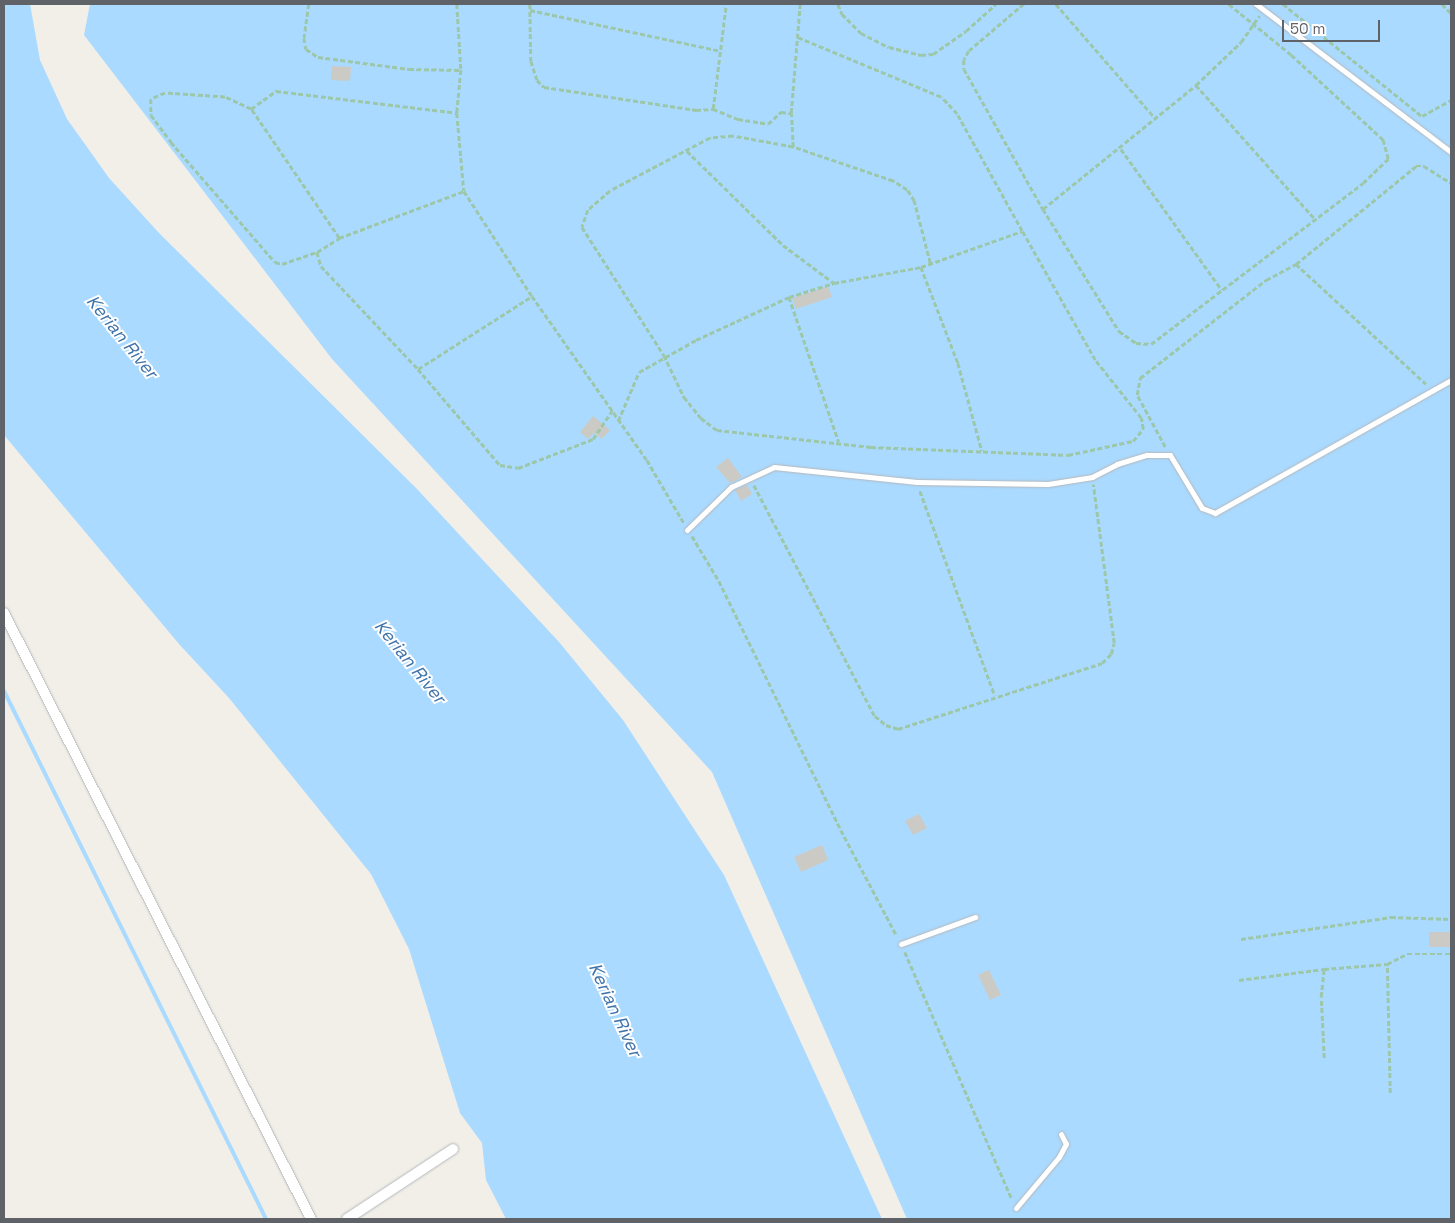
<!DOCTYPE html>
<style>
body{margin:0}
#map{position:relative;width:1455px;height:1223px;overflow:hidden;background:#f1efe8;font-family:"Space Grotesk",sans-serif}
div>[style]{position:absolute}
.water>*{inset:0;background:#aadaff}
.stream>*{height:4px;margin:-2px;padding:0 2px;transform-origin:2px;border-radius:2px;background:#aadaff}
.building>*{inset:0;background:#cccac5}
.path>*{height:2.5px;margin-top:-1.25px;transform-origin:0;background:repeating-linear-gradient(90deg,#9cc7a9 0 5px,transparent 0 7.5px)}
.roads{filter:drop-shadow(0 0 1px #b5b8bc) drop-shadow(0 0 1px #b5b8bc)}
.service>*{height:5px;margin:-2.5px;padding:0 2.5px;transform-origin:2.5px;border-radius:2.5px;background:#fff}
.minor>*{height:10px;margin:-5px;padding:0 5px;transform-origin:5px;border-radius:5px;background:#fff}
span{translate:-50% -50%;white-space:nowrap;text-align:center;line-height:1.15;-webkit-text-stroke:4px #fff;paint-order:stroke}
.water-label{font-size:18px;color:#4174aa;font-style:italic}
.frame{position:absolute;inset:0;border:5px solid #5f6368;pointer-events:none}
.scale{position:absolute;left:1282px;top:20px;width:98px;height:22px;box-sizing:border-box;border:2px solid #5f6368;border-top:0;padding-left:6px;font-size:15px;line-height:18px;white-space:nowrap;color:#5f6368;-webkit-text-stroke:4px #fff;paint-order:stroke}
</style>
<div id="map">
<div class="water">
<div style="clip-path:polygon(4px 4px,30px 4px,40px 60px,67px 119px,109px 178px,159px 233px,417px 489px,559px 642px,623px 720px,724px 875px,882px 1219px,506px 1219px,486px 1180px,482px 1143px,460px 1113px,409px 949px,371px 874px,229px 698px,179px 644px,4px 435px)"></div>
<div style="clip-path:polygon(90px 4px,1451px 4px,1451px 1219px,907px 1219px,712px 772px,332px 359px,84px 35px)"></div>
</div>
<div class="stream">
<div style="left:4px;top:691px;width:589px;rotate:63.61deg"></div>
</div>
<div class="building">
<div style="clip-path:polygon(332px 66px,351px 67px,350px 81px,331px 80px)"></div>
<div style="clip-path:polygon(828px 286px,832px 297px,796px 309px,792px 298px)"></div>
<div style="clip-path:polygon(593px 416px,610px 430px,602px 439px,594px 433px,588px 439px,580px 432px)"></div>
<div style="clip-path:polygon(728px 458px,742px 477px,730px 483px,716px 467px)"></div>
<div style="clip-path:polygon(747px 485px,752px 494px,741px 501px,735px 490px)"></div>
<div style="clip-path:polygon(919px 814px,927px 828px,913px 835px,905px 821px)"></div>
<div style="clip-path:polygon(822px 845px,828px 860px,801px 872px,794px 857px)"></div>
<div style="clip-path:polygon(1429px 932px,1451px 932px,1451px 947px,1429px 947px)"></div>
<div style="clip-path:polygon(989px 970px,1001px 995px,990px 1000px,978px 975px)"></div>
</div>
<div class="path">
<div style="left:309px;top:4px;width:34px;rotate:98deg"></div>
<div style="left:304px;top:38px;width:11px;rotate:80deg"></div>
<div style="left:306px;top:49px;width:14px;rotate:34deg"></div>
<div style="left:318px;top:57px;width:92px;rotate:7.5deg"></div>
<div style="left:409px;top:69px;width:52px;rotate:1.1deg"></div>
<div style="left:457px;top:4px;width:66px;rotate:86.5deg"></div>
<div style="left:461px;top:70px;width:43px;rotate:95.3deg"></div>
<div style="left:457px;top:113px;width:78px;rotate:84.9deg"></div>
<div style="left:464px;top:191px;width:125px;rotate:57.1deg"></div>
<div style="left:532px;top:296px;width:200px;rotate:55deg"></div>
<div style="left:647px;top:460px;width:73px;rotate:59.6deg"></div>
<div style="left:530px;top:4px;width:57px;rotate:89deg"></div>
<div style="left:531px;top:61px;width:20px;rotate:72deg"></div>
<div style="left:537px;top:80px;width:10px;rotate:45deg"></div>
<div style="left:544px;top:87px;width:154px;rotate:8.6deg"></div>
<div style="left:696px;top:110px;width:17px;rotate:-3deg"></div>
<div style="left:713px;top:109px;width:106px;rotate:-82.9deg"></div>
<div style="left:838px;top:4px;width:11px;rotate:68deg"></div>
<div style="left:842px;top:14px;width:27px;rotate:45deg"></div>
<div style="left:861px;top:33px;width:31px;rotate:27deg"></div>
<div style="left:889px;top:47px;width:33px;rotate:14deg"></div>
<div style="left:921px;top:55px;width:12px;rotate:-5deg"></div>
<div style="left:933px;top:54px;width:40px;rotate:-34.9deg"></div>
<div style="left:966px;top:31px;width:40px;rotate:-42deg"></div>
<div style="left:1024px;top:4px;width:72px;rotate:139.5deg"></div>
<div style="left:969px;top:51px;width:10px;rotate:119deg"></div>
<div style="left:964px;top:60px;width:9px;rotate:90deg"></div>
<div style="left:964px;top:69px;width:161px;rotate:60.6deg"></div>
<div style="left:1043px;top:209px;width:144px;rotate:58.1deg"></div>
<div style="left:1119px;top:331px;width:21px;rotate:35deg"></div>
<div style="left:1136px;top:343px;width:15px;rotate:4deg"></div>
<div style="left:1151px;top:344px;width:266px;rotate:-37.2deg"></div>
<div style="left:1363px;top:183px;width:35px;rotate:-44deg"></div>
<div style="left:1388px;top:159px;width:20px;rotate:-105deg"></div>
<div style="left:1383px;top:140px;width:125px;rotate:-137.3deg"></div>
<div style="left:1291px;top:55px;width:81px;rotate:-141deg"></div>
<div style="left:1056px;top:4px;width:152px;rotate:49deg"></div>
<div style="left:1283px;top:4px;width:179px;rotate:38.9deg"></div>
<div style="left:1442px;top:4px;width:13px;rotate:45deg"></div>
<div style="left:530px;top:10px;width:195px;rotate:12.1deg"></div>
<div style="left:1196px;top:85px;width:179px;rotate:48.4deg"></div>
<div style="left:251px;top:109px;width:31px;rotate:-36deg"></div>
<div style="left:276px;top:91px;width:182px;rotate:6.9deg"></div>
<div style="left:713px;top:109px;width:27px;rotate:22deg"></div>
<div style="left:738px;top:119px;width:30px;rotate:9deg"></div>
<div style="left:768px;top:124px;width:18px;rotate:-43deg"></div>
<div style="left:781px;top:112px;width:10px;rotate:6deg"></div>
<div style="left:1422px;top:116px;width:33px;rotate:-29deg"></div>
<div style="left:793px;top:147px;width:34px;rotate:-93deg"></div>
<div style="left:791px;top:113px;width:109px;rotate:-85.3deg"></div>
<div style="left:1121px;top:149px;width:173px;rotate:54.4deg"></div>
<div style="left:687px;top:151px;width:134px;rotate:44.4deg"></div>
<div style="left:783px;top:245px;width:64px;rotate:36.7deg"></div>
<div style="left:1043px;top:209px;width:197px;rotate:-39deg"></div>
<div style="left:1196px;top:85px;width:62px;rotate:-43.7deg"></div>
<div style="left:1241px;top:42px;width:32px;rotate:-55deg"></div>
<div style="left:339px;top:238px;width:156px;rotate:-124.3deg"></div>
<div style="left:251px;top:109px;width:29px;rotate:-155deg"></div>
<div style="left:225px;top:97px;width:60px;rotate:-176.2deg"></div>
<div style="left:165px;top:93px;width:15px;rotate:157deg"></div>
<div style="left:151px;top:99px;width:16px;rotate:90deg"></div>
<div style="left:151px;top:115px;width:34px;rotate:53deg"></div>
<div style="left:171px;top:142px;width:159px;rotate:49.1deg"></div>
<div style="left:275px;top:262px;width:7px;rotate:16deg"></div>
<div style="left:282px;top:264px;width:37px;rotate:-19deg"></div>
<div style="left:317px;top:252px;width:26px;rotate:-32deg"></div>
<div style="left:339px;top:238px;width:134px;rotate:-20.6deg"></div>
<div style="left:317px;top:252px;width:15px;rotate:74deg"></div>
<div style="left:321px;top:266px;width:141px;rotate:46.7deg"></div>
<div style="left:418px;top:369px;width:126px;rotate:49.5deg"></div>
<div style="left:500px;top:465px;width:18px;rotate:9deg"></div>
<div style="left:518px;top:468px;width:80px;rotate:-21.1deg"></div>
<div style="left:593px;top:439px;width:34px;rotate:-56deg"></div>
<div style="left:930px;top:263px;width:64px;rotate:-104.5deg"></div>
<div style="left:914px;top:201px;width:13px;rotate:-122deg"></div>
<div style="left:907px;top:190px;width:17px;rotate:-147deg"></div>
<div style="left:893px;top:181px;width:106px;rotate:-161.2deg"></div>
<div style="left:793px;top:147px;width:61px;rotate:-169.6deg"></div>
<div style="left:733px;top:136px;width:23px;rotate:175deg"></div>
<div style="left:710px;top:138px;width:113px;rotate:152.1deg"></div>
<div style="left:610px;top:191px;width:29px;rotate:139deg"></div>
<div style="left:588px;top:210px;width:18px;rotate:109deg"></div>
<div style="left:582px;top:227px;width:152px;rotate:57.4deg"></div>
<div style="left:664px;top:355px;width:47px;rotate:64.5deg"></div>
<div style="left:684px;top:397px;width:27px;rotate:51deg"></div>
<div style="left:701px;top:418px;width:20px;rotate:37deg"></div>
<div style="left:717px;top:430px;width:155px;rotate:6.3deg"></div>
<div style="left:871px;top:447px;width:197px;rotate:2.3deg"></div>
<div style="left:1068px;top:455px;width:66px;rotate:-12.2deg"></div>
<div style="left:1133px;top:441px;width:16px;rotate:-50deg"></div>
<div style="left:1143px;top:429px;width:11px;rotate:-100deg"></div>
<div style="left:1141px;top:418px;width:74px;rotate:-128.4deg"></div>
<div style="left:1095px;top:360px;width:148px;rotate:-119.5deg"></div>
<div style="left:1296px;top:264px;width:155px;rotate:-39.2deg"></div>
<div style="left:1416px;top:166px;width:8px"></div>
<div style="left:1424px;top:166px;width:32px;rotate:32deg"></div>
<div style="left:921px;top:267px;width:103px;rotate:68.9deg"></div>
<div style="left:958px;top:363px;width:91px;rotate:74.7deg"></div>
<div style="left:789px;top:297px;width:153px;rotate:71deg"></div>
<div style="left:418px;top:369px;width:135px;rotate:-32.6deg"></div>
<div style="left:618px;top:421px;width:53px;rotate:-66.8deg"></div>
<div style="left:639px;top:372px;width:65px;rotate:-29.3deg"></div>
<div style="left:696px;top:340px;width:102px;rotate:-24.8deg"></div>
<div style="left:789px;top:297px;width:47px;rotate:-17.3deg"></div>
<div style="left:834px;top:283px;width:88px;rotate:-10.4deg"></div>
<div style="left:921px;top:267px;width:107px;rotate:-19.6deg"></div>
<div style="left:1022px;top:231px;width:134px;rotate:-119.1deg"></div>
<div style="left:957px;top:114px;width:23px;rotate:-133deg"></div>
<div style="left:941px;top:97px;width:157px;rotate:-157.5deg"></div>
<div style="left:1165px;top:447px;width:59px;rotate:-118.3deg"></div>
<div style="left:1137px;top:395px;width:17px;rotate:-80deg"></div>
<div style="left:1140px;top:378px;width:160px;rotate:-37.9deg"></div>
<div style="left:1266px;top:280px;width:34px;rotate:-28deg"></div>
<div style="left:1296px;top:264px;width:177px;rotate:42.7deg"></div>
<div style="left:754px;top:485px;width:261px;rotate:62.4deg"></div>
<div style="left:875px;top:716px;width:14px;rotate:39deg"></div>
<div style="left:886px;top:725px;width:13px;rotate:18deg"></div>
<div style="left:898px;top:729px;width:214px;rotate:-17.9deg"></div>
<div style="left:1102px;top:663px;width:13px;rotate:-45deg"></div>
<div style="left:1111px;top:654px;width:11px;rotate:-75deg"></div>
<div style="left:1114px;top:643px;width:160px;rotate:-97.5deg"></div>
<div style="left:920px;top:491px;width:218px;rotate:69.9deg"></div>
<div style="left:692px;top:536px;width:52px;rotate:59deg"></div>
<div style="left:719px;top:581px;width:277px;rotate:63.9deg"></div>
<div style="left:841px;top:830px;width:120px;rotate:62.2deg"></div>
<div style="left:1241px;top:939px;width:152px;rotate:-8.3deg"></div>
<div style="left:1391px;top:917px;width:60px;rotate:1.9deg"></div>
<div style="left:905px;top:952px;width:269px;rotate:66.6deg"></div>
<div style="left:1239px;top:980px;width:86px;rotate:-7.4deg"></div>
<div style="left:1324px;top:1058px;width:61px;rotate:-92.8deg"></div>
<div style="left:1321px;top:997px;width:28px;rotate:-84deg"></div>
<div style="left:1324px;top:969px;width:63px;rotate:-4.5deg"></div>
<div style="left:1390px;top:1093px;width:129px;rotate:-91.3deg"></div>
<div style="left:1387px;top:964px;width:22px;rotate:-27deg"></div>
<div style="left:1407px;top:954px;width:44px"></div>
</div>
<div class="roads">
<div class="service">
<div style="left:1256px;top:4px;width:245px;rotate:37.2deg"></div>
<div style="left:687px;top:530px;width:62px;rotate:-44.3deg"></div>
<div style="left:731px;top:487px;width:47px;rotate:-24.9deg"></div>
<div style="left:774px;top:467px;width:144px;rotate:6deg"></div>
<div style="left:917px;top:482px;width:131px;rotate:0.9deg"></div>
<div style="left:1048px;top:484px;width:45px;rotate:-9deg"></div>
<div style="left:1092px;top:477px;width:28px;rotate:-27deg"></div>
<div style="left:1117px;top:464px;width:31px;rotate:-17deg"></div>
<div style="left:1147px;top:455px;width:23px"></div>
<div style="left:1170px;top:455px;width:62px;rotate:58.9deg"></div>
<div style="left:1202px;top:508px;width:14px;rotate:21deg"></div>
<div style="left:1215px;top:513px;width:271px;rotate:-29.4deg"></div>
<div style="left:901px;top:944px;width:79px;rotate:-20deg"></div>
<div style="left:1016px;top:1208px;width:67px;rotate:-49.9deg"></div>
<div style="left:1059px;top:1157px;width:15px;rotate:-62deg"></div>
<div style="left:1066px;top:1144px;width:11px;rotate:-117deg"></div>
</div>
<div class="minor">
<div style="left:4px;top:613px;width:679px;rotate:63.13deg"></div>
<div style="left:347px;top:1219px;width:127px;rotate:-33.4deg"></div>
</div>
</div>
<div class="water-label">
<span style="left:122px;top:337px;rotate:51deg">Kerian River</span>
<span style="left:410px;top:662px;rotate:51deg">Kerian River</span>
<span style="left:615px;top:1010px;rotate:65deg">Kerian River</span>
</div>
<div class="frame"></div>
<div class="scale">50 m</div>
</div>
